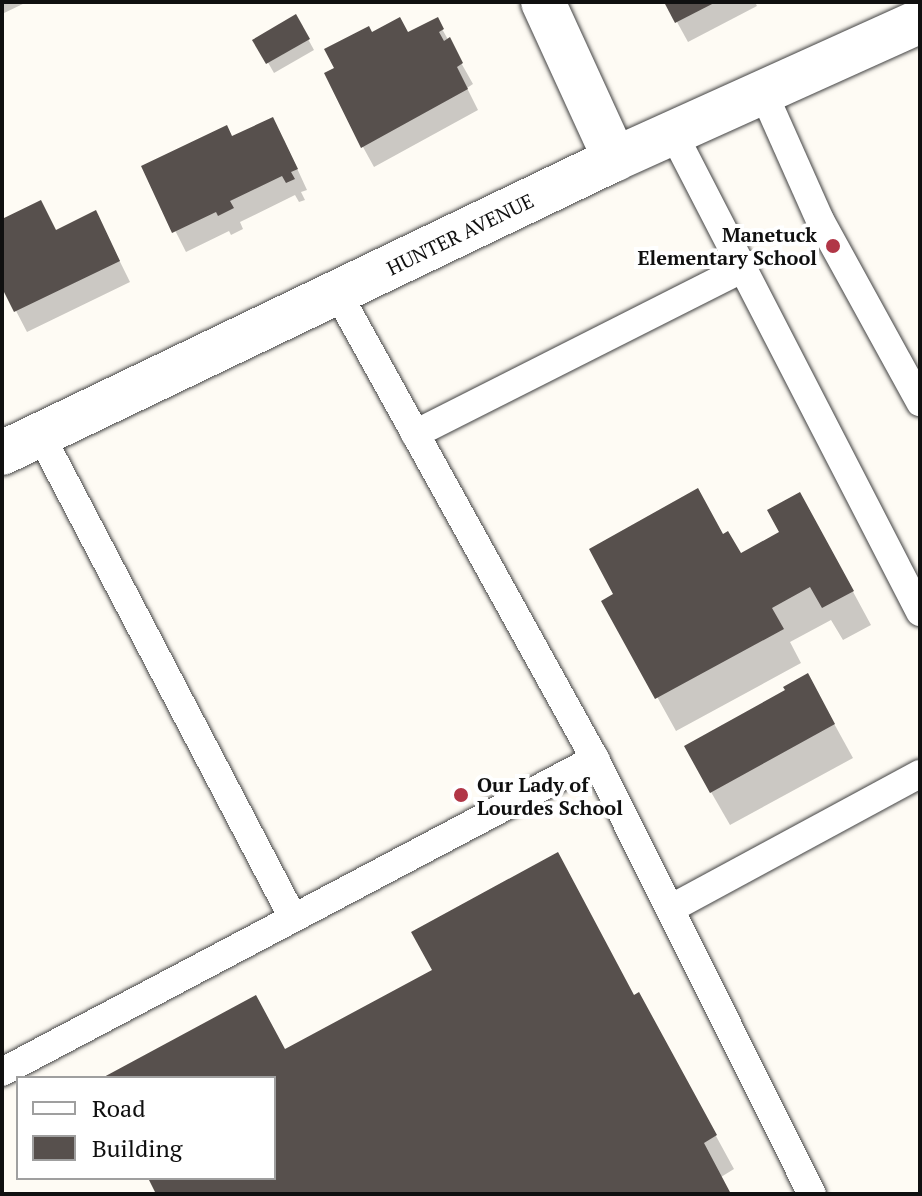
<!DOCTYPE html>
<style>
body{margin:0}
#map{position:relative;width:922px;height:1196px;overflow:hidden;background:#fefbf4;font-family:"PT Serif",serif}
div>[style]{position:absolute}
.shadow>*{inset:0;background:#0003}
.building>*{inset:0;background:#57504d}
.roads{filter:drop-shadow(0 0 2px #434343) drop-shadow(0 0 2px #434343)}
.service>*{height:28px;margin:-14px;padding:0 14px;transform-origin:14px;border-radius:14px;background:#fff}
.minor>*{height:44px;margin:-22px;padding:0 22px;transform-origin:22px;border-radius:22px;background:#fff}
.tertiary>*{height:44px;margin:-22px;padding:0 22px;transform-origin:22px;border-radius:22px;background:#fff}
.dots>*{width:22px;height:22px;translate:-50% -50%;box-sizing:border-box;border:4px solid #fff;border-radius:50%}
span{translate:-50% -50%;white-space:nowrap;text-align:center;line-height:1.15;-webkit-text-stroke:8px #fff;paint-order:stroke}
.street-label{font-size:20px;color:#101010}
.poi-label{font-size:20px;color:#101010;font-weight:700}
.right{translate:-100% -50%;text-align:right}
.left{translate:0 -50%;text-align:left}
.frame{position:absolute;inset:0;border:4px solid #101010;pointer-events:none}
.legend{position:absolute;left:16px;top:1076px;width:260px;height:104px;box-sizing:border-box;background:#fff;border:2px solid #9f9f9f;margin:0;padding:10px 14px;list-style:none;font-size:24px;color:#101010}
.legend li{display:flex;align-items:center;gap:16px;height:40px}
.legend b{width:40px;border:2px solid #9f9f9f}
</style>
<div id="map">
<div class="shadow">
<div style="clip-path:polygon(2px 2px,27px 2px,2px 14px)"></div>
<div style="clip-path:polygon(666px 2px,755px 2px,757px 6px,688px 42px)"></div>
<div style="clip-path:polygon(296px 17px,314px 50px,274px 73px,255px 40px)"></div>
<div style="clip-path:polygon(437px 20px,473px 84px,467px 88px,478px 110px,374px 167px,363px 147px,336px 69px,371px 34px,408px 34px)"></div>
<div style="clip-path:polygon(232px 139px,284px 140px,307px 190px,301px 192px,305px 200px,299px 202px,295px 195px,240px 222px,243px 229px,231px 235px,229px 231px,186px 252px,143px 167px)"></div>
<div style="clip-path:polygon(96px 213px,130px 282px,27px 332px,2px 284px,2px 222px,56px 232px)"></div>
<div style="clip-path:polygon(818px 527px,871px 625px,843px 640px,831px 620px,790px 642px,801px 663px,676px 731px,604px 601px,723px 536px,740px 556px,782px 533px)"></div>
<div style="clip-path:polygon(826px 709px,853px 758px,730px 825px,711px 792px)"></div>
<div style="clip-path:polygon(635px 997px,657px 1028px,734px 1169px,721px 1177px,730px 1194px,159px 1194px,150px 1178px,274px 1178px,274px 1078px,106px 1078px)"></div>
</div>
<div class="building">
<div style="clip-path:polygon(664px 2px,716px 2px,675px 23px)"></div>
<div style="clip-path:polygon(296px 14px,310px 39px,266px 64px,252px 40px)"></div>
<div style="clip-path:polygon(400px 17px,408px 32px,438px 17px,444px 29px,439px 32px,444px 41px,450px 37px,463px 63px,457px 67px,468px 89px,361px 148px,324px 73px,334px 68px,324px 49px,369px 26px,372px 32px)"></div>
<div style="clip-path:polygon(273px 117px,298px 169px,291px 172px,295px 179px,286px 183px,282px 176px,230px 201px,234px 208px,218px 216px,216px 212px,172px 233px,141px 166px,227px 125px,232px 136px)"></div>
<div style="clip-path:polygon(41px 200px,56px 230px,96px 210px,120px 261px,14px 312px,2px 288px,2px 219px)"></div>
<div style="clip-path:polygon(698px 488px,723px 534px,728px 531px,741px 553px,779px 532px,767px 510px,800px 492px,854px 591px,822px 608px,810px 587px,772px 608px,784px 629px,655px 699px,601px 601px,613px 594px,589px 549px)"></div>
<div style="clip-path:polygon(808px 673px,835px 724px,710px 793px,684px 746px,785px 690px,783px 687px)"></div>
<div style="clip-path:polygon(558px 852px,634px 995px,639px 992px,717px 1135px,704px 1143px,731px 1194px,156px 1194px,148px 1178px,274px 1178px,274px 1078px,102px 1078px,256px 995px,285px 1049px,432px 970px,411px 932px)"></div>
</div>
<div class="roads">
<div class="service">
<div style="left:763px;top:92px;width:140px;rotate:66deg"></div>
<div style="left:820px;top:220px;width:208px;rotate:61.2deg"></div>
<div style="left:673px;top:133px;width:539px;rotate:62.72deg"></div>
<div style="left:337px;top:292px;width:534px;rotate:61.08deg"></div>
<div style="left:40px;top:434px;width:546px;rotate:62.4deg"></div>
<div style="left:415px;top:434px;width:368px;rotate:-26.8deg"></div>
<div style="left:670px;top:909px;width:284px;rotate:-28.4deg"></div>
<div style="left:2px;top:1072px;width:671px;rotate:-27.83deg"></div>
<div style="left:595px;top:759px;width:486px;rotate:63.5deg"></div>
</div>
<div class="minor">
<div style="left:543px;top:2px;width:173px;rotate:65.4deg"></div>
</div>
<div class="tertiary">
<div style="left:2px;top:453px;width:680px;rotate:-25.62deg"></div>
<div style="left:615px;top:159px;width:335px;rotate:-24.3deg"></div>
</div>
</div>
<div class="dots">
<div style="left:833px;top:246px;background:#b13647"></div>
<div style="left:461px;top:795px;background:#b13647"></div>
</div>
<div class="street-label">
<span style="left:460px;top:234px;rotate:-26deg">HUNTER AVENUE</span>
</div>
<div class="poi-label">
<span class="right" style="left:817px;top:246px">Manetuck<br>Elementary School</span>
<span class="left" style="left:477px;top:796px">Our Lady of<br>Lourdes School</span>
</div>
<div class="frame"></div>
<ul class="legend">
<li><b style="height:10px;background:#fff"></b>Road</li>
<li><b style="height:22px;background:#57504d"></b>Building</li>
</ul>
</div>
